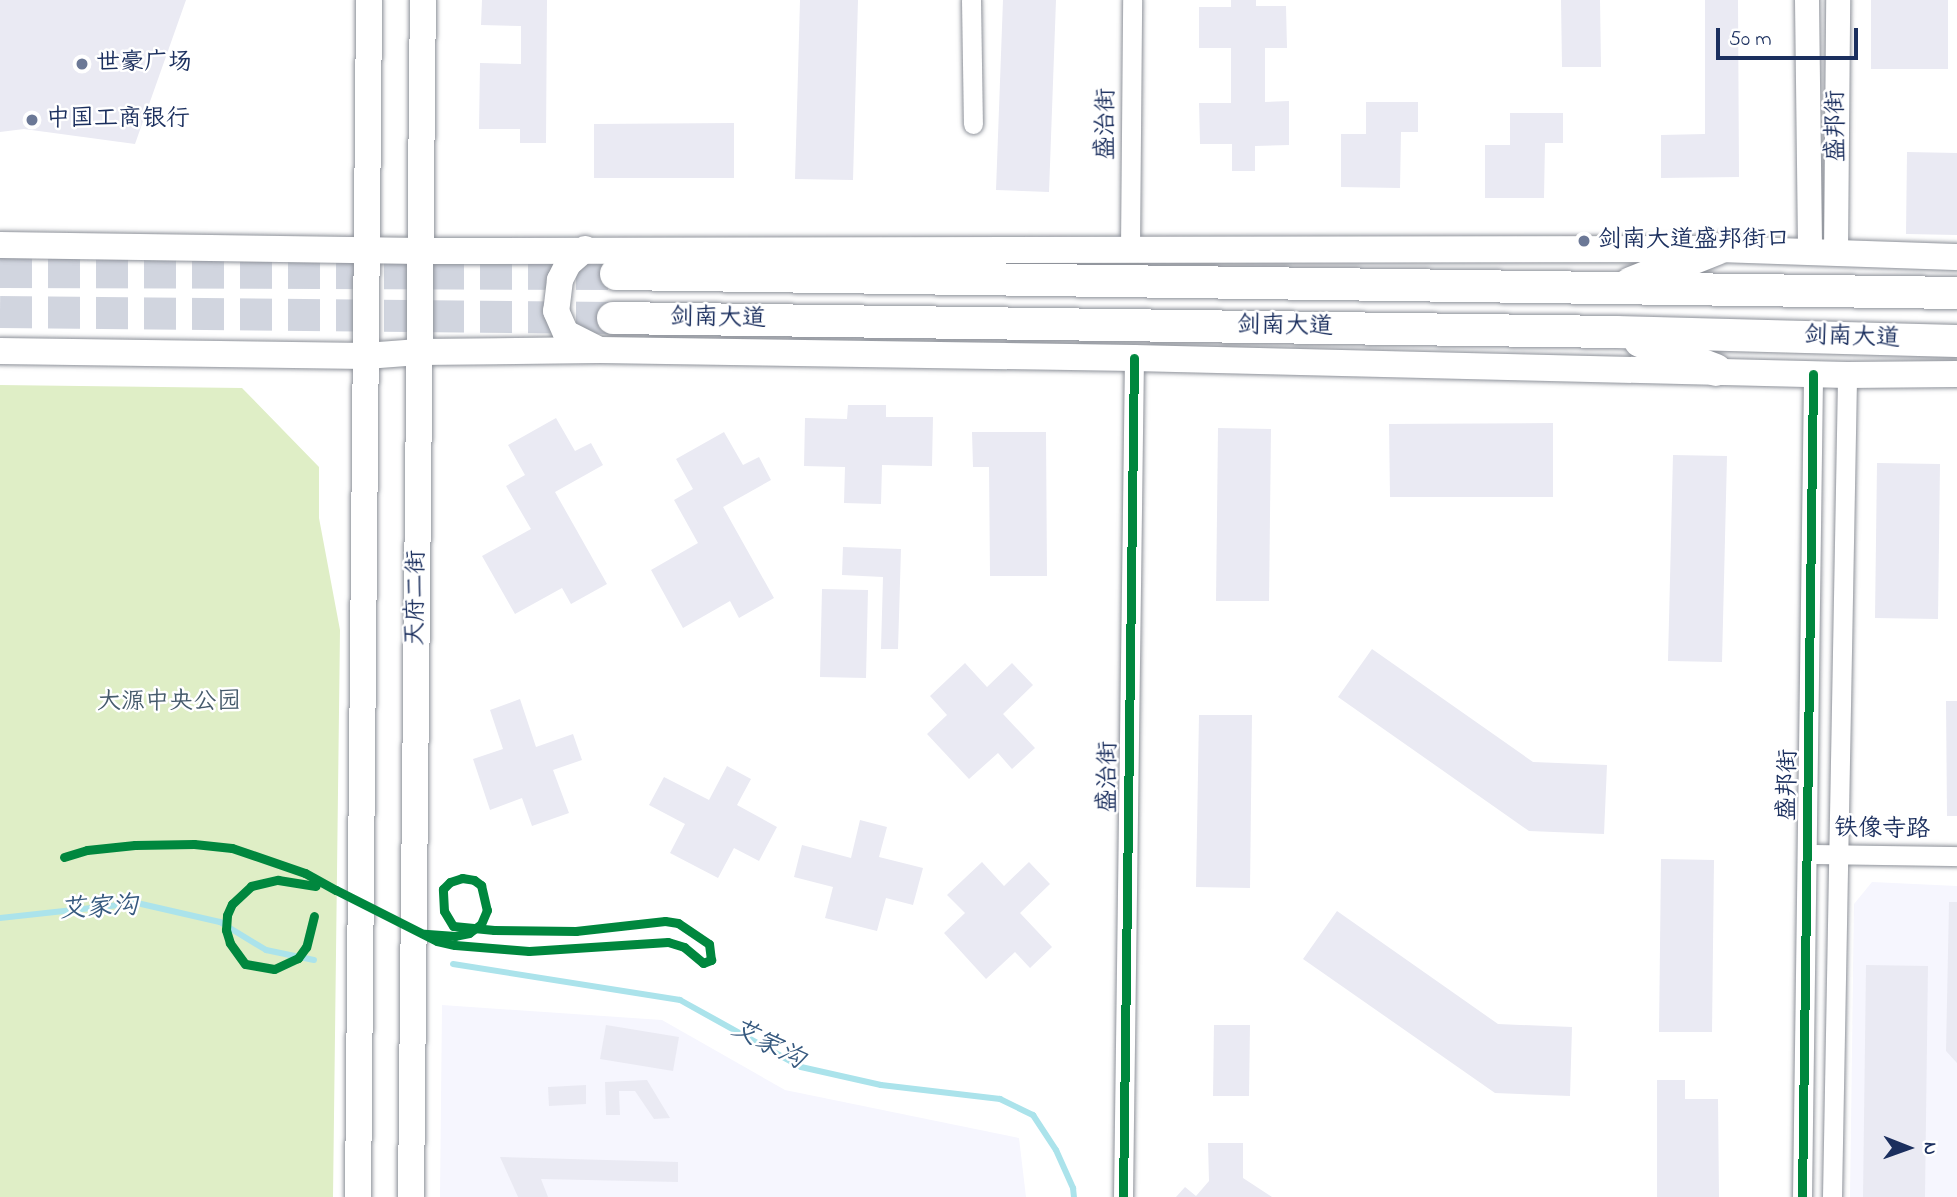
<!DOCTYPE html>
<meta charset="utf-8">
<style>
body{margin:0}
#map{position:relative;width:1957px;height:1197px;overflow:hidden;background:#fff;font-family:"Indie Flower","LXGW WenKai TC",sans-serif}
div>[style]{position:absolute}
.built>*{inset:0;background:#f6f6fe}
.green>*{inset:0;background:#dfeec6}
.stream>*{height:6px;margin:-3px;padding:0 3px;transform-origin:3px;border-radius:3px;background:#abe3eb}
.building>*{inset:0;background:#eaeaf3}
.trunk-tunnel>*{height:32px;margin-top:-16px;transform-origin:0;background:repeating-linear-gradient(90deg,#d1d5df 0 32px,transparent 0 48px)}
.roads{filter:drop-shadow(0 0 2px #8e929a) drop-shadow(0 0 2px #8e929a)}
.minor>*{height:19px;margin:-9.5px;padding:0 9.5px;transform-origin:9.5px;border-radius:9.5px;background:#fff}
.tertiary>*{height:24px;margin:-12px;padding:0 12px;transform-origin:12px;border-radius:12px;background:#fff}
.secondary>*{height:26px;margin:-13px;padding:0 13px;transform-origin:13px;border-radius:13px;background:#fff}
.trunk>*{height:32px;margin:-16px;padding:0 16px;transform-origin:16px;border-radius:16px;background:#fff}
.cycleway>*{height:9px;margin:-4.5px;padding:0 4.5px;transform-origin:4.5px;border-radius:4.5px;background:#00873e}
.dots>*{width:19px;height:19px;translate:-50% -50%;box-sizing:border-box;border:4px solid #fff;border-radius:50%}
span{translate:-50% -50%;white-space:nowrap;text-align:center;line-height:1.15;-webkit-text-stroke:5px #fff;paint-order:stroke}
.poi-label{font-size:24px;color:#1b2f5e}
.left{translate:0 -50%;text-align:left}
.street-label{font-size:24px;color:#1b2f5e}
.park-label{font-size:24px;color:#465b6c}
.water-label{font-size:26px;color:#36597f;font-style:italic}
.north{position:absolute;left:1873px;top:1113px;width:70px;height:70px;-webkit-text-stroke:5px #fff;paint-order:stroke;rotate:91deg;font-size:19px;font-weight:700;line-height:28px;text-align:center;color:#1b2f5e}
.north::after{content:'';display:block;margin:auto;width:24px;height:32px;background:#1b2f5e;clip-path:polygon(50% 0,100% 100%,50% 72%,0 100%)}
.scale{position:absolute;left:1716px;top:28px;width:142px;height:32px;box-sizing:border-box;border:4px solid #1b2f5e;border-top:0;padding-left:9px;font-size:21px;line-height:24px;white-space:nowrap;color:#1b2f5e;-webkit-text-stroke:5px #fff;paint-order:stroke}
</style>
<div id="map">
<div class="built">
<div style="clip-path:polygon(1872px 882px,1957px 886px,1957px 1197px,1850px 1197px,1854px 904px)"></div>
<div style="clip-path:polygon(442px 1005px,662px 1020px,785px 1090px,1019px 1138px,1026px 1197px,440px 1197px)"></div>
</div>
<div class="green">
<div style="clip-path:polygon(0 385px,242px 388px,319px 467px,319px 518px,340px 630px,333px 1197px,0 1197px)"></div>
</div>
<div class="stream">
<div style="left:0;top:918px;width:138px;rotate:-6.2deg"></div>
<div style="left:137px;top:903px;width:85px;rotate:12.9deg"></div>
<div style="left:220px;top:922px;width:54px;rotate:31.3deg"></div>
<div style="left:266px;top:950px;width:49px;rotate:11.8deg"></div>
<div style="left:453px;top:964px;width:230px;rotate:9deg"></div>
<div style="left:680px;top:1000px;width:138px;rotate:29deg"></div>
<div style="left:801px;top:1067px;width:82px;rotate:12.7deg"></div>
<div style="left:881px;top:1085px;width:120px;rotate:6.7deg"></div>
<div style="left:1000px;top:1099px;width:37px;rotate:26deg"></div>
<div style="left:1033px;top:1115px;width:42px;rotate:56.7deg"></div>
<div style="left:1056px;top:1150px;width:42px;rotate:65.9deg"></div>
<div style="left:1073px;top:1188px;width:9px;rotate:84deg"></div>
</div>
<div class="building">
<div style="clip-path:polygon(0 0,186px 0,135px 144px,24px 129px,0 132px)"></div>
<div style="clip-path:polygon(482px 0,547px 0,546px 143px,520px 143px,520px 129px,479px 129px,480px 63px,521px 64px,521px 26px,481px 25px)"></div>
<div style="clip-path:polygon(800px 0,858px 0,853px 180px,795px 179px)"></div>
<div style="clip-path:polygon(1003px 0,1056px 0,1049px 192px,996px 190px)"></div>
<div style="clip-path:polygon(1231px 0,1256px 0,1256px 6px,1286px 6px,1287px 48px,1265px 48px,1265px 102px,1289px 101px,1289px 145px,1255px 146px,1255px 171px,1232px 171px,1232px 144px,1200px 144px,1199px 103px,1231px 103px,1231px 48px,1199px 48px,1199px 7px,1231px 7px)"></div>
<div style="clip-path:polygon(1561px 0,1600px 0,1601px 67px,1562px 67px)"></div>
<div style="clip-path:polygon(1705px 0,1738px 0,1739px 177px,1661px 178px,1661px 135px,1705px 134px)"></div>
<div style="clip-path:polygon(1871px 0,1948px 0,1948px 69px,1871px 69px)"></div>
<div style="clip-path:polygon(1366px 102px,1418px 102px,1418px 132px,1401px 132px,1400px 188px,1341px 187px,1341px 134px,1366px 134px)"></div>
<div style="clip-path:polygon(1510px 113px,1563px 113px,1563px 143px,1545px 143px,1544px 198px,1485px 198px,1485px 145px,1510px 145px)"></div>
<div style="clip-path:polygon(734px 123px,734px 178px,594px 178px,594px 124px)"></div>
<div style="clip-path:polygon(1907px 152px,1957px 153px,1957px 235px,1906px 234px)"></div>
<div style="clip-path:polygon(848px 405px,886px 405px,886px 417px,933px 417px,932px 466px,882px 465px,881px 504px,844px 503px,845px 467px,804px 466px,805px 418px,847px 419px)"></div>
<div style="clip-path:polygon(556px 418px,575px 451px,591px 443px,603px 465px,555px 492px,607px 584px,571px 604px,562px 588px,515px 614px,482px 556px,531px 529px,506px 486px,525px 475px,508px 445px)"></div>
<div style="clip-path:polygon(1553px 423px,1553px 497px,1390px 497px,1389px 424px)"></div>
<div style="clip-path:polygon(1218px 428px,1271px 429px,1269px 601px,1216px 601px)"></div>
<div style="clip-path:polygon(724px 432px,743px 465px,759px 457px,771px 480px,723px 507px,774px 598px,739px 618px,730px 601px,683px 628px,651px 570px,698px 543px,674px 500px,693px 489px,676px 459px)"></div>
<div style="clip-path:polygon(972px 432px,1046px 432px,1047px 576px,990px 576px,989px 467px,973px 467px)"></div>
<div style="clip-path:polygon(1673px 455px,1727px 456px,1722px 662px,1668px 661px)"></div>
<div style="clip-path:polygon(1877px 463px,1940px 464px,1938px 619px,1875px 618px)"></div>
<div style="clip-path:polygon(843px 547px,901px 549px,898px 649px,881px 649px,883px 577px,842px 575px)"></div>
<div style="clip-path:polygon(822px 589px,868px 590px,866px 678px,820px 677px)"></div>
<div style="clip-path:polygon(1372px 649px,1533px 762px,1607px 765px,1604px 834px,1529px 831px,1338px 697px)"></div>
<div style="clip-path:polygon(965px 663px,987px 687px,1012px 663px,1033px 685px,1003px 714px,1035px 748px,1012px 769px,998px 753px,969px 779px,927px 734px,947px 715px,930px 696px)"></div>
<div style="clip-path:polygon(520px 699px,536px 747px,573px 734px,582px 760px,553px 770px,569px 813px,532px 826px,522px 798px,490px 810px,473px 759px,503px 749px,490px 710px)"></div>
<div style="clip-path:polygon(1946px 701px,1957px 701px,1957px 816px,1947px 816px)"></div>
<div style="clip-path:polygon(1199px 715px,1252px 715px,1250px 888px,1196px 887px)"></div>
<div style="clip-path:polygon(727px 766px,751px 779px,737px 805px,777px 827px,759px 861px,734px 848px,718px 878px,670px 853px,685px 824px,649px 805px,664px 777px,709px 800px)"></div>
<div style="clip-path:polygon(860px 820px,887px 827px,879px 857px,923px 868px,913px 905px,886px 898px,877px 931px,825px 918px,833px 887px,794px 877px,802px 845px,851px 858px)"></div>
<div style="clip-path:polygon(1661px 859px,1714px 860px,1712px 1032px,1659px 1032px)"></div>
<div style="clip-path:polygon(982px 862px,1004px 886px,1029px 862px,1050px 884px,1020px 913px,1052px 947px,1030px 968px,1015px 952px,986px 979px,944px 933px,965px 913px,947px 895px)"></div>
<div style="clip-path:polygon(1949px 902px,1957px 902px,1957px 1063px,1946px 1051px)"></div>
<div style="clip-path:polygon(1337px 911px,1498px 1024px,1572px 1027px,1570px 1096px,1495px 1093px,1303px 959px)"></div>
<div style="clip-path:polygon(1866px 965px,1928px 966px,1925px 1197px,1863px 1197px)"></div>
<div style="clip-path:polygon(606px 1025px,679px 1037px,673px 1071px,600px 1059px)"></div>
<div style="clip-path:polygon(1214px 1025px,1250px 1025px,1249px 1096px,1213px 1096px)"></div>
<div style="clip-path:polygon(647px 1080px,670px 1118px,654px 1119px,635px 1091px,619px 1091px,620px 1115px,606px 1115px,605px 1082px)"></div>
<div style="clip-path:polygon(1657px 1080px,1685px 1080px,1685px 1099px,1718px 1099px,1719px 1197px,1657px 1197px)"></div>
<div style="clip-path:polygon(586px 1085px,586px 1104px,549px 1106px,548px 1087px)"></div>
<div style="clip-path:polygon(1208px 1143px,1243px 1143px,1243px 1178px,1272px 1197px,1176px 1197px,1185px 1187px,1196px 1196px,1209px 1181px)"></div>
<div style="clip-path:polygon(500px 1157px,678px 1162px,678px 1182px,541px 1179px,548px 1197px,518px 1197px)"></div>
</div>
<div class="trunk-tunnel">
<div style="left:0;top:272px;width:616px;rotate:0.19deg"></div>
<div style="left:0;top:312px;width:613px;rotate:0.56deg"></div>
</div>
<div class="roads">
<div class="minor">
<div style="left:971px;top:0;width:124px;rotate:89.1deg"></div>
<div style="left:1130px;top:248px;width:248px;rotate:-89.5deg"></div>
<div style="left:1807px;top:854px;width:150px;rotate:0.8deg"></div>
<div style="left:1123px;top:1197px;width:839px;rotate:-89.25deg"></div>
<div style="left:1802px;top:1197px;width:823px;rotate:-89.23deg"></div>
<div style="left:1832px;top:1197px;width:822px;rotate:-88.95deg"></div>
</div>
<div class="tertiary">
<div style="left:1807px;top:0;width:251px;rotate:89.3deg"></div>
<div style="left:1836px;top:252px;width:252px;rotate:-89.5deg"></div>
</div>
<div class="secondary">
<div style="left:0;top:245px;width:421px;rotate:0.8deg"></div>
<div style="left:421px;top:251px;width:1296px;rotate:-0.09deg"></div>
<div style="left:1717px;top:249px;width:240px;rotate:1.9deg"></div>
<div style="left:585px;top:249px;width:23px;rotate:139deg"></div>
<div style="left:568px;top:264px;width:18px;rotate:117deg"></div>
<div style="left:560px;top:280px;width:31px;rotate:97deg"></div>
<div style="left:556px;top:311px;width:24px;rotate:66deg"></div>
<div style="left:566px;top:333px;width:35px;rotate:27deg"></div>
<div style="left:0;top:351px;width:366px;rotate:0.8deg"></div>
<div style="left:366px;top:356px;width:53px;rotate:-4.3deg"></div>
<div style="left:419px;top:352px;width:181px;rotate:-0.6deg"></div>
<div style="left:600px;top:350px;width:534px;rotate:0.86deg"></div>
<div style="left:1134px;top:358px;width:713px;rotate:1.37deg"></div>
<div style="left:1847px;top:375px;width:110px;rotate:-0.5deg"></div>
<div style="left:358px;top:1197px;width:1197px;rotate:-89.47deg"></div>
<div style="left:411px;top:1197px;width:1197px;rotate:-89.43deg"></div>
</div>
<div class="trunk">
<div style="left:616px;top:274px;width:1341px;rotate:0.81deg"></div>
<div style="left:1631px;top:283px;width:92px;rotate:-21.6deg"></div>
<div style="left:613px;top:318px;width:1003px;rotate:0.8deg"></div>
<div style="left:1616px;top:332px;width:341px;rotate:1.5deg"></div>
<div style="left:1640px;top:341px;width:81px;rotate:20.9deg"></div>
</div>
</div>
<div class="cycleway">
<div style="left:64px;top:857px;width:24px;rotate:-17deg"></div>
<div style="left:87px;top:850px;width:48px;rotate:-5.9deg"></div>
<div style="left:135px;top:845px;width:59px;rotate:-1deg"></div>
<div style="left:194px;top:844px;width:38px;rotate:6deg"></div>
<div style="left:232px;top:848px;width:77px;rotate:18.9deg"></div>
<div style="left:305px;top:873px;width:35px;rotate:29deg"></div>
<div style="left:336px;top:890px;width:113px;rotate:26.8deg"></div>
<div style="left:437px;top:941px;width:18px;rotate:13deg"></div>
<div style="left:455px;top:945px;width:74px;rotate:4.6deg"></div>
<div style="left:529px;top:951px;width:139px;rotate:-3.7deg"></div>
<div style="left:668px;top:942px;width:17px;rotate:17deg"></div>
<div style="left:684px;top:947px;width:25px;rotate:40deg"></div>
<div style="left:703px;top:963px;width:9px;rotate:-21deg"></div>
<div style="left:711px;top:960px;width:16px;rotate:-97deg"></div>
<div style="left:709px;top:944px;width:37px;rotate:-146deg"></div>
<div style="left:678px;top:923px;width:13px;rotate:-171deg"></div>
<div style="left:665px;top:921px;width:90px;rotate:173.6deg"></div>
<div style="left:576px;top:931px;width:82px;rotate:-179.3deg"></div>
<div style="left:494px;top:930px;width:41px;rotate:-174.4deg"></div>
<div style="left:453px;top:926px;width:17px;rotate:-121deg"></div>
<div style="left:444px;top:911px;width:22px;rotate:-93deg"></div>
<div style="left:443px;top:889px;width:10px;rotate:-45deg"></div>
<div style="left:450px;top:882px;width:13px;rotate:-18deg"></div>
<div style="left:462px;top:878px;width:12px;rotate:9deg"></div>
<div style="left:474px;top:880px;width:9px;rotate:36deg"></div>
<div style="left:481px;top:885px;width:26px;rotate:77deg"></div>
<div style="left:487px;top:910px;width:15px;rotate:113deg"></div>
<div style="left:481px;top:924px;width:15px;rotate:143deg"></div>
<div style="left:469px;top:933px;width:14px;rotate:168deg"></div>
<div style="left:455px;top:936px;width:31px;rotate:-176deg"></div>
<div style="left:314px;top:916px;width:32px;rotate:104deg"></div>
<div style="left:306px;top:947px;width:14px;rotate:126deg"></div>
<div style="left:298px;top:958px;width:26px;rotate:155deg"></div>
<div style="left:274px;top:969px;width:29px;rotate:-170deg"></div>
<div style="left:245px;top:964px;width:26px;rotate:-126deg"></div>
<div style="left:230px;top:943px;width:14px;rotate:-107deg"></div>
<div style="left:226px;top:930px;width:15px;rotate:-86deg"></div>
<div style="left:227px;top:915px;width:12px;rotate:-66deg"></div>
<div style="left:232px;top:904px;width:26px;rotate:-43deg"></div>
<div style="left:251px;top:886px;width:28px;rotate:-13deg"></div>
<div style="left:278px;top:880px;width:38px;rotate:9deg"></div>
<div style="left:1123px;top:1197px;width:839px;rotate:-89.25deg"></div>
<div style="left:1802px;top:1197px;width:823px;rotate:-89.23deg"></div>
</div>
<div class="dots">
<div style="left:82px;top:64px;background:#6b7896"></div>
<div style="left:32px;top:120px;background:#6b7896"></div>
<div style="left:1584px;top:241px;background:#6b7896"></div>
</div>
<div class="poi-label">
<span class="left" style="left:96px;top:64px">世豪广场</span>
<span class="left" style="left:46px;top:120px">中国工商银行</span>
<span class="left" style="left:1598px;top:241px">剑南大道盛邦街口</span>
</div>
<div class="street-label">
<span style="left:1107px;top:124px;rotate:-89deg">盛治街</span>
<span style="left:1837px;top:126px;rotate:-90deg">盛邦街</span>
<span style="left:718px;top:319px;rotate:1deg">剑南大道</span>
<span style="left:1285px;top:327px;rotate:1deg">剑南大道</span>
<span style="left:1852px;top:338px;rotate:2deg">剑南大道</span>
<span style="left:417px;top:598px;rotate:-89deg">天府二街</span>
<span style="left:1109px;top:777px;rotate:-89deg">盛治街</span>
<span style="left:1789px;top:785px;rotate:-89deg">盛邦街</span>
<span style="left:1882px;top:830px;rotate:1deg">铁像寺路</span>
</div>
<div class="park-label">
<span style="left:169px;top:703px">大源中央公园</span>
</div>
<div class="water-label">
<span style="left:99px;top:910px;rotate:-3deg">艾家沟</span>
<span style="left:767px;top:1046px;rotate:27deg">艾家沟</span>
</div>
<div class="north">N</div>
<div class="scale">50 m</div>
</div>
